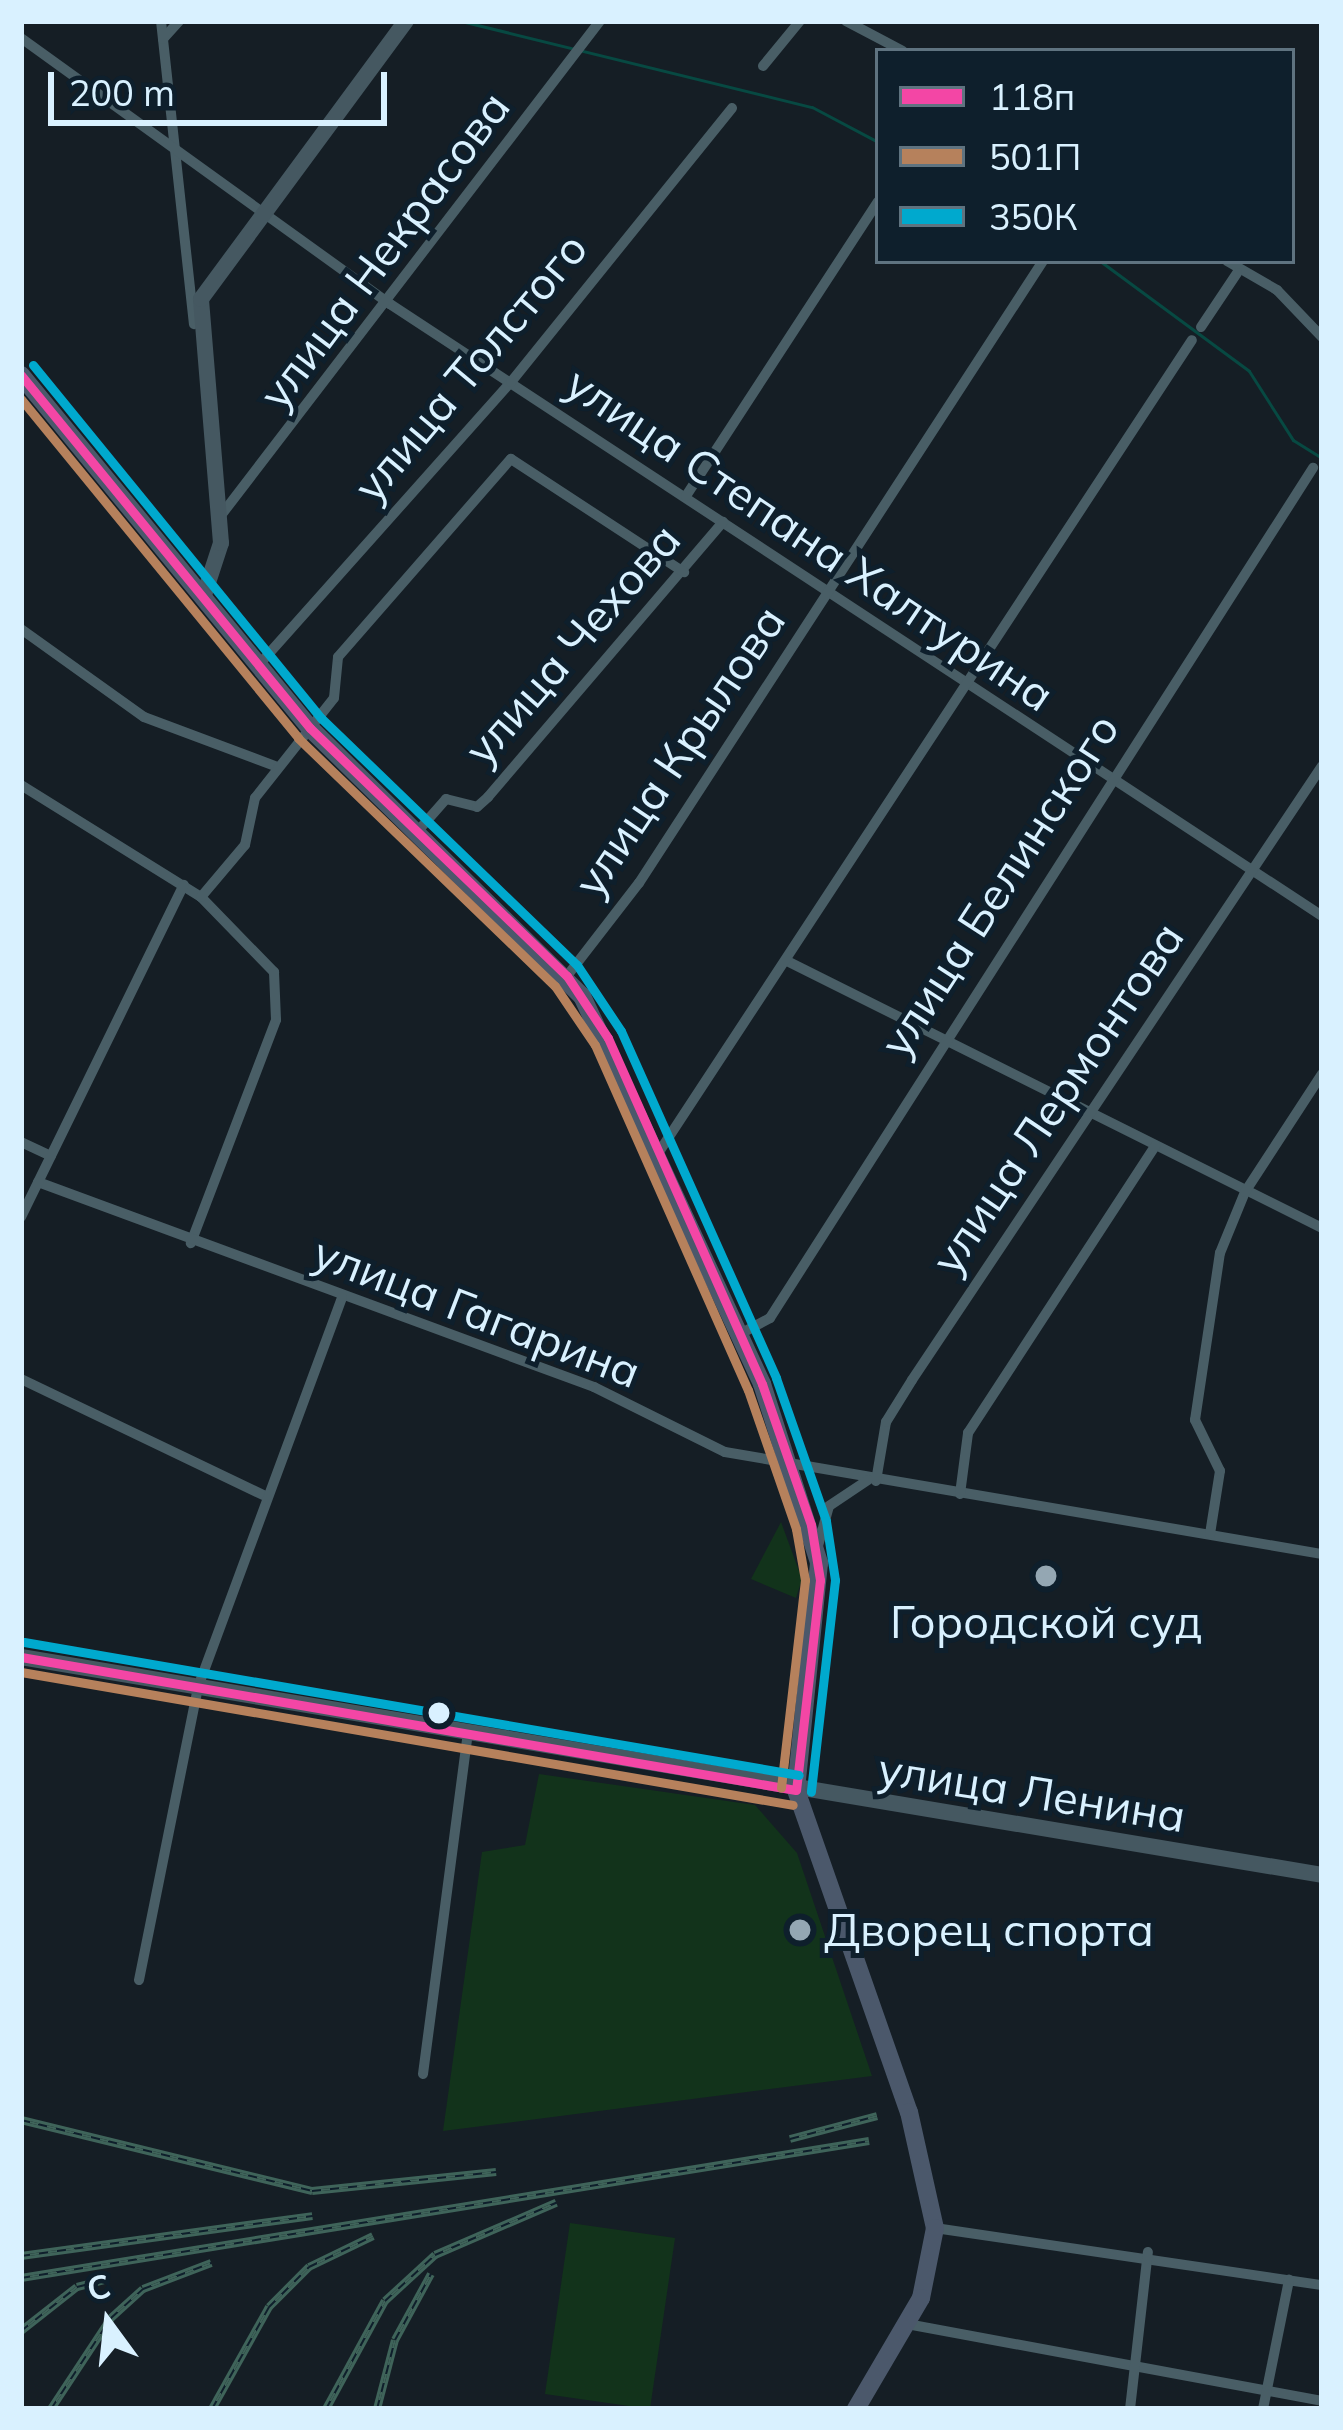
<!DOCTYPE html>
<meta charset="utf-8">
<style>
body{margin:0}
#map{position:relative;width:1343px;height:2430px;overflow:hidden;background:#151e25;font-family:Mulish,sans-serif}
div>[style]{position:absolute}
.green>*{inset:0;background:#12331b}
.stream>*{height:3px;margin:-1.5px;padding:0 1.5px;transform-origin:1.5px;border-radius:1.5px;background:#074942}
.minor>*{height:10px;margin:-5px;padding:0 5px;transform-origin:5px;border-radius:5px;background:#495e66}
.secondary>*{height:16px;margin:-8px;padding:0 8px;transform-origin:8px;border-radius:8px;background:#455861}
.primary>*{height:18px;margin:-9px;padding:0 9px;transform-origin:9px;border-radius:9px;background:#4b586b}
.rail>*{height:8px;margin-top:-4px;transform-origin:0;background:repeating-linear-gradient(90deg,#0e1f2c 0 9px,#3f645a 0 18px);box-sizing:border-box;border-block:3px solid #3f645a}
.bus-1>*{height:9px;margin:-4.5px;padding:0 4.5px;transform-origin:4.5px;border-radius:4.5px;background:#f346a5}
.bus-2>*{height:9px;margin:-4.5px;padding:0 4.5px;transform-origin:4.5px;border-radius:4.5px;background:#b6815c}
.bus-3>*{height:9px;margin:-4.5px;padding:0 4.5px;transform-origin:4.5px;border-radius:4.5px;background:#00a9ce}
.dots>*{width:33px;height:33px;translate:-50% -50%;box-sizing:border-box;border:6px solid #0e1f2c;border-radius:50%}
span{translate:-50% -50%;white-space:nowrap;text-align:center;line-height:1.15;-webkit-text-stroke:10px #0e1f2c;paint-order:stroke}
.street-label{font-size:45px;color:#d9f1ff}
.poi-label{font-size:45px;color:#d9f1ff}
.left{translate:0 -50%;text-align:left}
.frame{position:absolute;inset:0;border:24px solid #d9f1ff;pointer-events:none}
.legend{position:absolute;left:875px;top:48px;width:420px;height:216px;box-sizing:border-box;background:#0e1f2c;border:3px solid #5f7380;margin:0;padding:15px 21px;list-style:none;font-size:36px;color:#d9f1ff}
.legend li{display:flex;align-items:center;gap:24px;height:60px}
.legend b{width:60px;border:3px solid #5f7380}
.north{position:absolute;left:48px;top:2262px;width:120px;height:120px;-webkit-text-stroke:9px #0e1f2c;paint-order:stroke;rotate:345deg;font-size:33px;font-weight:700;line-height:48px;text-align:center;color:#d9f1ff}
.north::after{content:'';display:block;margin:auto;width:42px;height:54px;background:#d9f1ff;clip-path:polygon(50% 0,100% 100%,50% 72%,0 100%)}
.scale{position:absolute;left:48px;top:72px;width:339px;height:54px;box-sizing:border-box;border:6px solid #d9f1ff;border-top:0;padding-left:15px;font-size:36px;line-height:42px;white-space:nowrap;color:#d9f1ff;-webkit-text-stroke:9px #0e1f2c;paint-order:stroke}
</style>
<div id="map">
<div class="green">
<div style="clip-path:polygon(781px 1522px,802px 1579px,796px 1598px,751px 1579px)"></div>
<div style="clip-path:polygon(539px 1774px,755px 1805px,797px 1853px,872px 2076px,443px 2131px,482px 1852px,525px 1845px)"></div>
<div style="clip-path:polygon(570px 2223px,675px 2238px,650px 2409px,545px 2394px)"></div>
</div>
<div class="stream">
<div style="left:461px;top:21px;width:361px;rotate:13.8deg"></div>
<div style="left:812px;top:107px;width:75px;rotate:27.9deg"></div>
<div style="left:1100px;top:261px;width:185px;rotate:36.4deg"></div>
<div style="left:1249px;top:371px;width:82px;rotate:57.5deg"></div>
<div style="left:1293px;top:440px;width:34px;rotate:32deg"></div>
</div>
<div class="minor">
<div style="left:161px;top:21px;width:305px;rotate:83.8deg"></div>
<div style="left:846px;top:21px;width:64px;rotate:27.8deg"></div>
<div style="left:21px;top:38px;width:455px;rotate:35.8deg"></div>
<div style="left:390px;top:304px;width:1115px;rotate:33.29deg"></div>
<div style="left:163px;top:39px;width:24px;rotate:-48deg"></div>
<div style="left:763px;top:66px;width:58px;rotate:-50.6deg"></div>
<div style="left:1227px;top:261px;width:58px;rotate:30.1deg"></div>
<div style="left:1277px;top:290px;width:65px;rotate:46.2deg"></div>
<div style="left:1201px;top:327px;width:65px;rotate:-56.3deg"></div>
<div style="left:686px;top:496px;width:351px;rotate:-56.9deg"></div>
<div style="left:219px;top:518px;width:626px;rotate:-52.53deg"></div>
<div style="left:21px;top:629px;width:151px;rotate:35.6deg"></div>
<div style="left:144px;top:717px;width:143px;rotate:20.5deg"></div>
<div style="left:257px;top:667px;width:382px;rotate:-48.3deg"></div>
<div style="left:511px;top:382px;width:352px;rotate:-51.1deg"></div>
<div style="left:21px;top:785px;width:212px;rotate:31.9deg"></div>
<div style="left:201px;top:897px;width:105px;rotate:45.8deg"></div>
<div style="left:274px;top:972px;width:48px;rotate:87.6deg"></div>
<div style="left:276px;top:1020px;width:239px;rotate:110.9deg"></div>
<div style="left:417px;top:832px;width:44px;rotate:-48.7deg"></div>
<div style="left:446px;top:799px;width:32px;rotate:14deg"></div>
<div style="left:477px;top:807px;width:15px;rotate:-42deg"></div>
<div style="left:488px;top:797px;width:362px;rotate:-49.5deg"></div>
<div style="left:201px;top:897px;width:68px;rotate:-49.8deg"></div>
<div style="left:245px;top:845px;width:48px;rotate:-78deg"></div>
<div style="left:255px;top:798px;width:127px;rotate:-51.7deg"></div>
<div style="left:334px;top:698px;width:41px;rotate:-84.4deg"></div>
<div style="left:338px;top:657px;width:263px;rotate:-48.9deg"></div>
<div style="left:511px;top:459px;width:207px;rotate:33.2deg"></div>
<div style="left:787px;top:961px;width:598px;rotate:26.52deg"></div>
<div style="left:567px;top:976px;width:118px;rotate:-52.3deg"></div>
<div style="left:639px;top:883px;width:742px;rotate:-57deg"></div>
<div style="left:21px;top:1142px;width:33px;rotate:25deg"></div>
<div style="left:659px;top:1152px;width:971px;rotate:-56.72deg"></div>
<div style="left:38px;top:1182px;width:593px;rotate:20.24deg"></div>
<div style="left:594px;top:1387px;width:146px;rotate:26.4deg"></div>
<div style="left:725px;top:1452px;width:606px;rotate:9.7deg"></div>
<div style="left:21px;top:1217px;width:370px;rotate:-63.9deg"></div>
<div style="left:740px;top:1334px;width:34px;rotate:-28deg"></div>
<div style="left:770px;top:1318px;width:1009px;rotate:-57.43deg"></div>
<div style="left:21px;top:1379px;width:271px;rotate:25.6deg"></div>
<div style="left:876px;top:1481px;width:60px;rotate:-80.4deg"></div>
<div style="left:886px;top:1422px;width:49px;rotate:-58.2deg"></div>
<div style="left:912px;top:1380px;width:738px;rotate:-56.27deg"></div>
<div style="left:960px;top:1494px;width:62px;rotate:-82.5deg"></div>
<div style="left:968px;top:1433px;width:343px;rotate:-56.9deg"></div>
<div style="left:1210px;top:1534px;width:64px;rotate:-81deg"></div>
<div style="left:1220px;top:1471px;width:57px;rotate:-116.1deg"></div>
<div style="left:1195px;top:1420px;width:169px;rotate:-81.5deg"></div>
<div style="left:1220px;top:1253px;width:66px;rotate:-67.7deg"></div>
<div style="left:1245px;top:1192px;width:141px;rotate:-56.9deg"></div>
<div style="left:818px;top:1546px;width:41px;rotate:-74.6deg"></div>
<div style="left:829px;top:1506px;width:47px;rotate:-33.7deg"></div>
<div style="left:139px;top:1980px;width:299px;rotate:-78.6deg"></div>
<div style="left:198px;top:1687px;width:415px;rotate:-69.7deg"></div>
<div style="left:423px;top:2074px;width:344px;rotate:-82.5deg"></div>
<div style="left:935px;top:2228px;width:391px;rotate:8.4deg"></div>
<div style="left:907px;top:2324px;width:422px;rotate:10.5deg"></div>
<div style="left:1130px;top:2409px;width:158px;rotate:-83.5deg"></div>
<div style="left:1263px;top:2409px;width:132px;rotate:-78.6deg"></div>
</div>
<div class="secondary">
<div style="left:203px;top:598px;width:58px;rotate:-71.9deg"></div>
<div style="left:221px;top:543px;width:245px;rotate:-94.7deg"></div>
<div style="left:201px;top:299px;width:345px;rotate:-53.6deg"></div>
<div style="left:21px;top:1657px;width:1319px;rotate:9.51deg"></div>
</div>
<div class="primary">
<div style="left:21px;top:375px;width:456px;rotate:50.7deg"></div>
<div style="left:310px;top:728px;width:382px;rotate:44.6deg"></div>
<div style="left:582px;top:996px;width:428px;rotate:65.1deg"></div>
<div style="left:762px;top:1384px;width:188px;rotate:72.3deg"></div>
<div style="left:819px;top:1563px;width:228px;rotate:95.8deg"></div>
<div style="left:796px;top:1790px;width:341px;rotate:70.7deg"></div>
<div style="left:909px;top:2112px;width:119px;rotate:77.4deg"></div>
<div style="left:935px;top:2228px;width:71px;rotate:101.3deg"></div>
<div style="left:921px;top:2298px;width:129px;rotate:120.4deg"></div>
</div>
<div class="rail">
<div style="left:21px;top:2120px;width:300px;rotate:13.7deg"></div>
<div style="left:312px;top:2191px;width:185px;rotate:-5.9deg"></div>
<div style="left:790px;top:2139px;width:90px;rotate:-14.8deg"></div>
<div style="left:21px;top:2256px;width:294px;rotate:-7.8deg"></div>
<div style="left:21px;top:2278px;width:859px;rotate:-9.18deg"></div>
<div style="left:21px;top:2331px;width:71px;rotate:-38.2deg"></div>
<div style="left:77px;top:2287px;width:29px;rotate:-14deg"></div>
<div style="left:51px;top:2409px;width:109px;rotate:-56.6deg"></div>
<div style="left:111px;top:2318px;width:43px;rotate:-42.2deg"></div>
<div style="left:143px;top:2289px;width:73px;rotate:-20.9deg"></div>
<div style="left:212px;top:2409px;width:117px;rotate:-60.8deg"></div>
<div style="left:269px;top:2307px;width:57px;rotate:-45deg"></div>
<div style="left:309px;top:2267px;width:71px;rotate:-25.8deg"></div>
<div style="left:326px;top:2409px;width:123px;rotate:-61.4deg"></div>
<div style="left:385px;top:2301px;width:68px;rotate:-42.6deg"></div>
<div style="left:435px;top:2255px;width:132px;rotate:-23.3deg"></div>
<div style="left:377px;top:2409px;width:71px;rotate:-75.4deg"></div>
<div style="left:395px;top:2340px;width:75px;rotate:-61.4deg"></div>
</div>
<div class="bus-1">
<div style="left:21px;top:375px;width:456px;rotate:50.7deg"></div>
<div style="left:310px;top:728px;width:357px;rotate:44deg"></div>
<div style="left:567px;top:976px;width:74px;rotate:56.5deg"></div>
<div style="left:608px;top:1038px;width:379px;rotate:66deg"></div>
<div style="left:762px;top:1384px;width:149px;rotate:70.8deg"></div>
<div style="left:811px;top:1525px;width:56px;rotate:80.7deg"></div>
<div style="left:820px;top:1580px;width:211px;rotate:96.5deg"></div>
<div style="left:21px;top:1657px;width:786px;rotate:9.74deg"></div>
</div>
<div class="bus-2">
<div style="left:21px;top:399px;width:438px;rotate:50.7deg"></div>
<div style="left:298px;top:738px;width:357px;rotate:44deg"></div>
<div style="left:555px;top:986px;width:71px;rotate:55.9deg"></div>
<div style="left:595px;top:1045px;width:377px;rotate:66.1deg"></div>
<div style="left:748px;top:1390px;width:147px;rotate:70.9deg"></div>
<div style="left:796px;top:1529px;width:52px;rotate:80deg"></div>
<div style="left:805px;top:1580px;width:209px;rotate:96.6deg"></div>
<div style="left:21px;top:1672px;width:783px;rotate:9.77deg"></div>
</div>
<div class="bus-3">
<div style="left:33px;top:365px;width:456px;rotate:50.8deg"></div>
<div style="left:321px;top:718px;width:356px;rotate:44deg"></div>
<div style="left:577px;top:965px;width:79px;rotate:56.3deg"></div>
<div style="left:621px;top:1031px;width:380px;rotate:65.9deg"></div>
<div style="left:776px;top:1378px;width:151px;rotate:70.7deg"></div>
<div style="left:826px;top:1521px;width:60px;rotate:81.3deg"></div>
<div style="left:835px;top:1580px;width:213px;rotate:96.5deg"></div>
<div style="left:24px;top:1642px;width:786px;rotate:9.74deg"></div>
</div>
<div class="dots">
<div style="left:1046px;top:1576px;background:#94a7b3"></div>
<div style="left:439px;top:1713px;background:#d9f1ff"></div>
<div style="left:800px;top:1930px;background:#94a7b3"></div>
</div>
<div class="street-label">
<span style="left:384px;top:250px;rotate:-53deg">улица Некрасова</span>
<span style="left:470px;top:367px;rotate:-50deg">улица Толстого</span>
<span style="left:810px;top:539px;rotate:34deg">улица Степана Халтурина</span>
<span style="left:572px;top:644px;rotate:-49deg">улица Чехова</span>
<span style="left:679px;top:751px;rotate:-56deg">улица Крылова</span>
<span style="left:999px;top:885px;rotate:-57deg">улица Белинского</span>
<span style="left:1057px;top:1098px;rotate:-56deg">улица Лермонтова</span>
<span style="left:477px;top:1312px;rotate:21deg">улица Гагарина</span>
<span style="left:1032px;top:1792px;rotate:9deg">улица Ленина</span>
</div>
<div class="poi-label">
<span style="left:1046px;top:1622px">Городской суд</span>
<span class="left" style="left:824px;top:1930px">Дворец спорта</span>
</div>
<div class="frame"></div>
<ul class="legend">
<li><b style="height:15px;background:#f346a5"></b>118п</li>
<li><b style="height:15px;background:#b6815c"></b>501П</li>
<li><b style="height:15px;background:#00a9ce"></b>350К</li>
</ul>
<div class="north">С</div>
<div class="scale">200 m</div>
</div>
